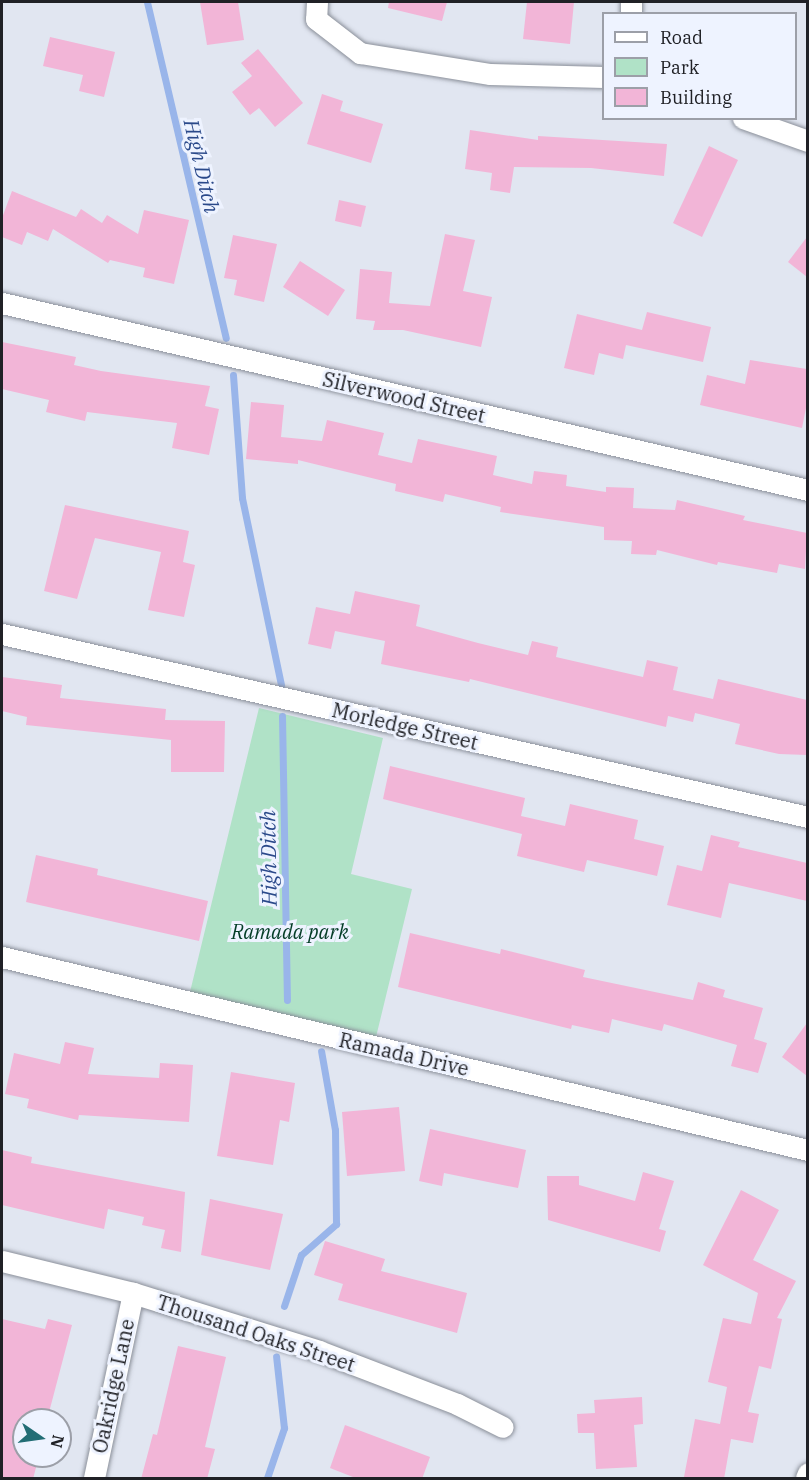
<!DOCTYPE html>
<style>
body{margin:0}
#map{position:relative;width:809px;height:1480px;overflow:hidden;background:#e1e6f1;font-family:"IBM Plex Serif",serif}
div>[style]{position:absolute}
.green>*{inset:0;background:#b0e2c7}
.stream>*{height:7px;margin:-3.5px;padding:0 3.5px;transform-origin:3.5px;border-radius:3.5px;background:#99b5ea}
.building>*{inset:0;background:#f2b5d7}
.roads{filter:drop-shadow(0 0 2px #8a8f99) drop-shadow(0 0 2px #8a8f99)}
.street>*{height:21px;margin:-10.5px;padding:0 10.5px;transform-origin:10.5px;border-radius:10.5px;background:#fff}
span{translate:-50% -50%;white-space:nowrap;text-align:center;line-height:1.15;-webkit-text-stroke:6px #eef3ff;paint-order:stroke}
.street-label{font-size:20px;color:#202126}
.park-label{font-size:20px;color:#043d27;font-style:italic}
.water-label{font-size:21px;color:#2a498a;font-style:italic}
.frame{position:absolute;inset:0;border:3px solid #202126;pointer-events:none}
.legend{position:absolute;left:602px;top:12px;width:195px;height:108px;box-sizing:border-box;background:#eef3ff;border:2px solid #9c9fa8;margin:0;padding:8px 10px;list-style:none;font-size:18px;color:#202126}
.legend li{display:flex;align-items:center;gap:12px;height:30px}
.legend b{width:30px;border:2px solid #9c9fa8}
.north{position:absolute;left:12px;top:1408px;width:60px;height:60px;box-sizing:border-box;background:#eef3ff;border:2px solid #9c9fa8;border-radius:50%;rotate:103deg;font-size:16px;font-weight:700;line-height:24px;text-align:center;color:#202126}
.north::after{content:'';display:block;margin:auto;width:21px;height:27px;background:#226d75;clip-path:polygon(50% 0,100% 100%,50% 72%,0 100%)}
</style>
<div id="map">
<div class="green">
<div style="clip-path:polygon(259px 708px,383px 738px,351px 874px,412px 889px,376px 1037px,190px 992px)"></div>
</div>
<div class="stream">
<div style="left:147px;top:2px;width:345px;rotate:76.8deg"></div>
<div style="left:233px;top:375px;width:123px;rotate:85.8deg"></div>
<div style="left:242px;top:498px;width:191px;rotate:78.2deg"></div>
<div style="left:282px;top:716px;width:284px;rotate:89deg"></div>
<div style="left:284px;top:1306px;width:54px;rotate:-71.6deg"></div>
<div style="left:301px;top:1255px;width:47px;rotate:-41.5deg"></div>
<div style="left:336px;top:1224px;width:94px;rotate:-90.6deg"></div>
<div style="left:335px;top:1130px;width:80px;rotate:-100deg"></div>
<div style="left:267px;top:1478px;width:53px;rotate:-71.2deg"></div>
<div style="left:284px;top:1428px;width:72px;rotate:-96.3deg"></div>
</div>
<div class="building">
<div style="clip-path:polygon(200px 2px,238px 2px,244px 40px,207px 45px)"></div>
<div style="clip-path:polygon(389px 2px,447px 2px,442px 21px,388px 8px)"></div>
<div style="clip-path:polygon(527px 2px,574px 2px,570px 44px,523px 39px)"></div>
<div style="clip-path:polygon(50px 37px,115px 52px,104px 97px,79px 91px,83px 75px,43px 66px)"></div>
<div style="clip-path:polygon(258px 49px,303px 103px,275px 127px,259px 108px,250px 115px,232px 92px,252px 76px,241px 63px)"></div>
<div style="clip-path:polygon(322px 94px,343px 101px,340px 111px,383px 124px,371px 163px,307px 144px)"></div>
<div style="clip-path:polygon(470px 130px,538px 140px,538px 136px,667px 144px,664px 176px,591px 168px,514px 167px,510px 193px,490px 190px,492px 173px,465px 169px)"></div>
<div style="clip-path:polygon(709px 146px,738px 160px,702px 237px,673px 223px)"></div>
<div style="clip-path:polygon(12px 191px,76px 217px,81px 209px,102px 223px,107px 215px,138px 234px,144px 210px,189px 220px,174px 284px,143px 277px,145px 268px,110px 260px,108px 263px,53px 229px,48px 241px,27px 232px,22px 245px,2px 237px,2px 218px)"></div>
<div style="clip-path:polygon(339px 200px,366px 206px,361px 227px,335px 221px)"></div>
<div style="clip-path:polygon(445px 234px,475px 240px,463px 291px,492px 297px,481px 347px,403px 330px,373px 330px,375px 321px,356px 319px,360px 269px,392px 272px,389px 303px,430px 306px)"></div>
<div style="clip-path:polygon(233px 235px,277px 244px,264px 302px,234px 295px,237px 280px,224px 278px)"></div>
<div style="clip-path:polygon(807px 237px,807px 277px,788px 262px)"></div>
<div style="clip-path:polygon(300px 261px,345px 290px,328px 316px,283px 287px)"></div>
<div style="clip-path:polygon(647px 312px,711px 327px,703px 362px,626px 345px,623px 359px,599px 353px,594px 375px,564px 368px,577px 314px,642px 330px)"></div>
<div style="clip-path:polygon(2px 342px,76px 357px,74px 365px,101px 371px,210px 386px,205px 406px,219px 409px,209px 455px,172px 448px,177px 423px,87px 412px,85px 421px,46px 412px,49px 400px,2px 389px)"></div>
<div style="clip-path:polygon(750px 360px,807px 369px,807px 403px,802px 428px,700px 405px,707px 375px,745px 384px)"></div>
<div style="clip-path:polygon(251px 402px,284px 405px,281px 437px,322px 441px,327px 420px,384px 433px,378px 455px,412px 463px,418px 439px,497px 456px,493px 475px,532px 484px,534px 471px,567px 475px,566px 486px,606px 492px,606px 487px,634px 488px,633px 508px,675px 510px,677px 500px,745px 516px,743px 520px,807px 533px,805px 569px,779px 564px,777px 573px,718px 562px,717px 565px,657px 550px,656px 555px,631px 554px,632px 541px,604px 540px,604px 527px,500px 512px,501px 507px,445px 494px,443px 502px,395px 491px,396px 484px,298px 460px,298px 464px,246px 459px)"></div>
<div style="clip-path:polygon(65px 505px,189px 531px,183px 562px,195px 565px,184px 617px,148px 610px,161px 552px,95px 538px,77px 599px,44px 591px)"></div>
<div style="clip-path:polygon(355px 591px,420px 605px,416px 626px,478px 643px,528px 655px,532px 641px,558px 647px,556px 657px,643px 677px,647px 660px,678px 667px,673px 690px,713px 699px,718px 679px,807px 700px,807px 755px,779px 754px,735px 744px,740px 724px,695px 713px,693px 722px,668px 716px,666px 727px,470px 679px,469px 682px,381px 664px,385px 641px,335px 631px,331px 649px,308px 644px,316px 607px,350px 614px)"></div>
<div style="clip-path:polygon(2px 677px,62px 685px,60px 698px,166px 709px,165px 720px,225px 721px,224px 772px,171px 772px,171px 740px,26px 725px,27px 717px,2px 711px)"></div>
<div style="clip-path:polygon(390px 766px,525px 798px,521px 816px,565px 826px,570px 804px,638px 820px,634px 839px,664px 846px,657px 876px,587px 860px,584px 872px,517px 856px,522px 834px,383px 799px)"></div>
<div style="clip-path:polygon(711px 835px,740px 842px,738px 847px,807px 863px,807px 901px,729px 883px,721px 918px,667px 905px,677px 865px,702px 871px)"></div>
<div style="clip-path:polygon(36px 855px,98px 869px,97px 875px,208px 901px,199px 941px,26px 902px)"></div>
<div style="clip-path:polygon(410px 933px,500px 954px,501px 949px,585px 970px,583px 977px,693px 1000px,698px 982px,725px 990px,723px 997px,763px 1008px,754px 1039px,767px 1043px,758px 1073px,731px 1066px,737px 1045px,664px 1024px,662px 1031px,612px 1019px,609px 1033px,572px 1025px,571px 1029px,398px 987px)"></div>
<div style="clip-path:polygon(807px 1023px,807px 1076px,782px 1057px)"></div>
<div style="clip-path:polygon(65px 1042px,94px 1048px,88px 1074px,159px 1078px,160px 1063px,193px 1065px,189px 1122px,79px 1115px,78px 1120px,27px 1108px,29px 1099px,5px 1094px,14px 1053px,60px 1064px)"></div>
<div style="clip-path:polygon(231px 1072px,295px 1083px,289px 1122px,280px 1120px,273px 1165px,217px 1156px)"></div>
<div style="clip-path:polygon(399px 1107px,405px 1171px,347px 1176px,342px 1112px)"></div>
<div style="clip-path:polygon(430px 1129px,526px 1150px,518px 1188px,444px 1173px,442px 1186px,419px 1181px)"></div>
<div style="clip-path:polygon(2px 1150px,32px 1157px,31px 1163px,185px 1192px,181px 1252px,161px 1248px,165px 1230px,142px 1225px,144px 1217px,108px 1209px,104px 1229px,2px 1205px)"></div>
<div style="clip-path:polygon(643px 1172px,674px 1181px,659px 1229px,666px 1231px,660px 1252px,548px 1220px,547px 1176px,579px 1176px,579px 1185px,635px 1201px)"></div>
<div style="clip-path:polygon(741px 1190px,779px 1210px,753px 1260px,796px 1281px,777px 1318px,782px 1319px,771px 1369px,759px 1366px,748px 1412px,759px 1414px,753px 1443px,731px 1439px,724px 1479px,693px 1479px,684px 1477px,695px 1419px,720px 1424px,727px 1387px,708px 1382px,723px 1318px,751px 1324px,758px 1293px,703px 1265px)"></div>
<div style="clip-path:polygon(210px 1199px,283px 1214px,270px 1270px,201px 1255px)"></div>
<div style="clip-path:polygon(325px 1241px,385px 1259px,381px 1271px,467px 1293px,457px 1333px,338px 1300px,343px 1284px,314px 1275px)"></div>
<div style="clip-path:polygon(2px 1319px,45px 1329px,48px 1319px,72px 1325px,47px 1420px,24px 1420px,24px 1456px,39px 1456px,33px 1479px,2px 1479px)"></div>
<div style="clip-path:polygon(178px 1346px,226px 1357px,205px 1447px,215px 1449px,207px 1479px,141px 1479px,153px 1434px,157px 1435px)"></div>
<div style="clip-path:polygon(642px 1397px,643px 1424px,634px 1425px,637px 1467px,596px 1469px,594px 1433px,578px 1433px,577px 1414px,595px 1413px,594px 1400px)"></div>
<div style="clip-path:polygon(345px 1425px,430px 1457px,422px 1479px,358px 1479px,330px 1468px)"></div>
</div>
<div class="roads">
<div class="street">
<div style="left:317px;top:2px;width:17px;rotate:93deg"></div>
<div style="left:316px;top:19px;width:56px;rotate:37.7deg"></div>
<div style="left:360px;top:53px;width:132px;rotate:9.2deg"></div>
<div style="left:490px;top:74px;width:114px;rotate:1.5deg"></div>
<div style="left:631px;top:14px;width:12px;rotate:-90deg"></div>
<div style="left:743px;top:118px;width:69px;rotate:19.5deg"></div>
<div style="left:2px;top:303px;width:827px;rotate:13.06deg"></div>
<div style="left:2px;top:634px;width:827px;rotate:12.79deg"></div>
<div style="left:2px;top:957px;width:829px;rotate:13.47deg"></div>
<div style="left:2px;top:1261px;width:135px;rotate:13.7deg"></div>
<div style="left:133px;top:1293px;width:195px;rotate:17.3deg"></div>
<div style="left:319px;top:1351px;width:148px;rotate:21deg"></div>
<div style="left:457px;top:1404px;width:51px;rotate:26.6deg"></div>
<div style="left:94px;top:1478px;width:189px;rotate:-78.1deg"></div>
<div style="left:806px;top:1478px;width:5px;rotate:-68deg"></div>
</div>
</div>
<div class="street-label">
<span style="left:404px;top:397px;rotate:13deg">Silverwood Street</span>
<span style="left:405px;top:726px;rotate:13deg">Morledge Street</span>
<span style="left:404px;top:1054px;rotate:13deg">Ramada Drive</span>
<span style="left:256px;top:1333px;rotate:18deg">Thousand Oaks Street</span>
<span style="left:113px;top:1386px;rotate:-78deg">Oakridge Lane</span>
</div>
<div class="park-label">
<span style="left:290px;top:931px">Ramada park</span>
</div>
<div class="water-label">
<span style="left:202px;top:166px;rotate:77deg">High Ditch</span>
<span style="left:268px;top:858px;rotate:-91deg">High Ditch</span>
</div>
<div class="frame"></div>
<ul class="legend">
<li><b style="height:8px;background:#fff"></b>Road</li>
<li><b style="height:16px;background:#b0e2c7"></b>Park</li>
<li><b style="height:16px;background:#f2b5d7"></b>Building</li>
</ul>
<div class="north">N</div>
</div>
